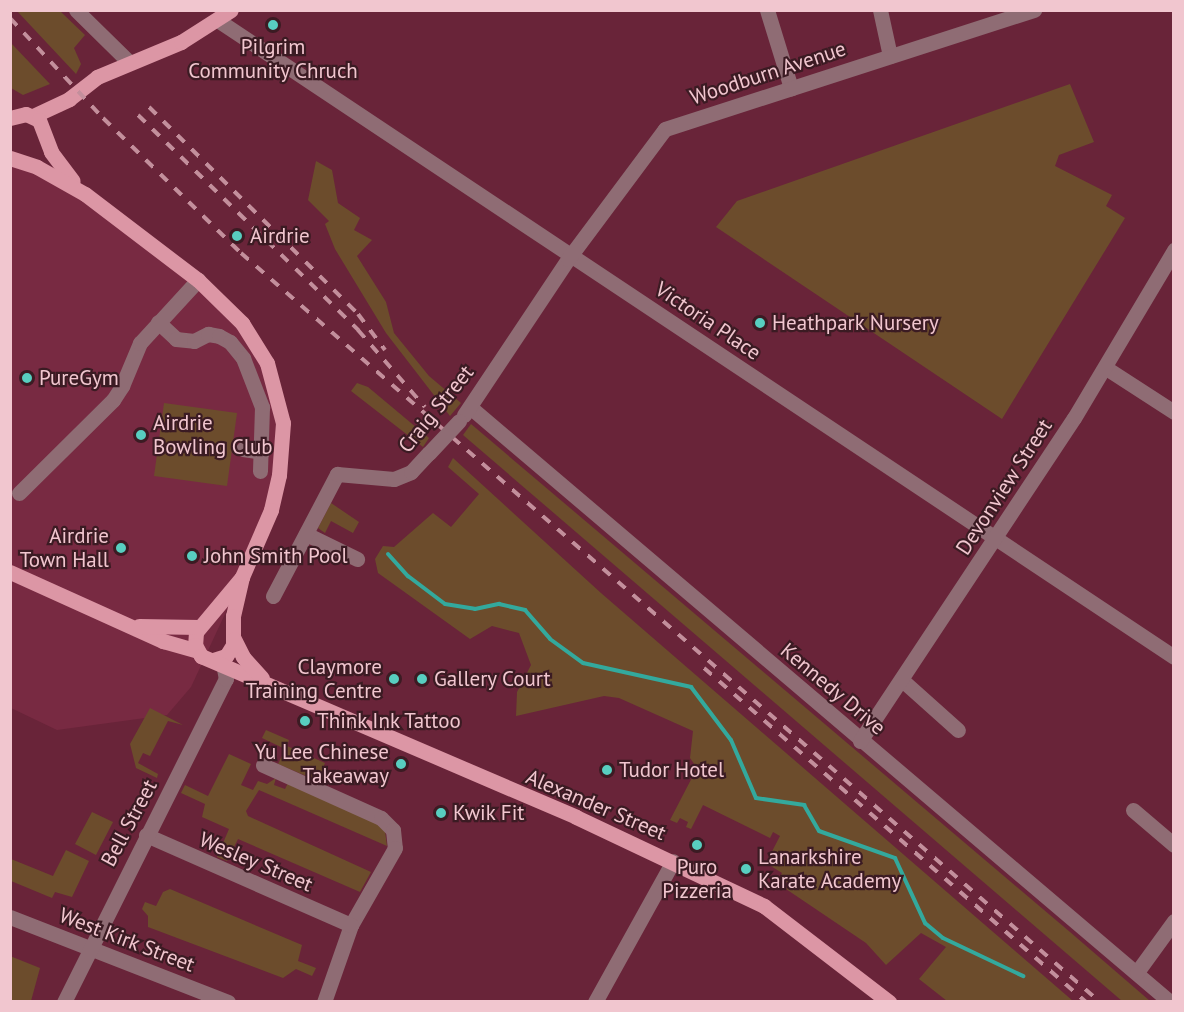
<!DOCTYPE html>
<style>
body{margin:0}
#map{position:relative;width:1184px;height:1012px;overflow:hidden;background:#692439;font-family:"PT Sans",sans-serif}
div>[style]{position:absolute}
.built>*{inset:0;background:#782a42}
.green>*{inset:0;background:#6c4c2c}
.stream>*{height:4px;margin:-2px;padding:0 2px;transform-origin:2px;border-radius:2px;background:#33a99d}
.minor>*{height:15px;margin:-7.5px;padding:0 7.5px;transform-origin:7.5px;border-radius:7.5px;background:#8f6c74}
.major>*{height:15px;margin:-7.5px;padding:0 7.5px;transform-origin:7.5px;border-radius:7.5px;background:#dc96a5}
.rail>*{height:4px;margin-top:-2px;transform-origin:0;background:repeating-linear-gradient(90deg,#c38f9c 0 10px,transparent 0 20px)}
.minor-bridge>*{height:15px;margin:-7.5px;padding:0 7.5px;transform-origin:7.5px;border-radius:7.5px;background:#8f6c74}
.dots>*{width:16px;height:16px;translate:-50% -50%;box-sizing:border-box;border:3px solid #3b1b23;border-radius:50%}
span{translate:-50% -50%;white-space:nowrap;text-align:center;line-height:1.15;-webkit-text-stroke:4.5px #3b1b23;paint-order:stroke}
.poi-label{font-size:21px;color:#f1c6cf}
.left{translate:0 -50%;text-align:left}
.right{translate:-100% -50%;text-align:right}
.street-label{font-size:21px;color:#f1c6cf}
.frame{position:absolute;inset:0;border:12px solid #f1c6cf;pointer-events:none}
</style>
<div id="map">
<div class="built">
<div style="clip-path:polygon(11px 158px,23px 162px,171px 259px,262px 352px,281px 406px,276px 492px,244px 573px,191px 687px,167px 715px,57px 730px,11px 708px)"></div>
</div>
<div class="green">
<div style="clip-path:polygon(17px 11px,60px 11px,85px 35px,74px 48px,81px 64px,76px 74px)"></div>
<div style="clip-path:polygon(10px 43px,11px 43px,50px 84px,23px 95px,11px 88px)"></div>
<div style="clip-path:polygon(1070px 84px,1094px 142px,1059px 155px,1055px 166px,1112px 195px,1106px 206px,1125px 218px,1002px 419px,716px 227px,737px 201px)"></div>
<div style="clip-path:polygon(316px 161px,332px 170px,338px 203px,360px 218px,354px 230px,372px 240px,357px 256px,386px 302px,394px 333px,429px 376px,461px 403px,450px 416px,386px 333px,335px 249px,325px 224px,329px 221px,308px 200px)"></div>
<div style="clip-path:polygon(357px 383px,368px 387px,429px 438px,423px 447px,351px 391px)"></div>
<div style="clip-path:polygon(164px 403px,237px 413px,227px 486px,154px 476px)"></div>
<div style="clip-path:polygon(471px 424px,1070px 932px,1150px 1001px,1122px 1001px,463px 435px)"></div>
<div style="clip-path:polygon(453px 458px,601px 593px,1073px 1001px,947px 1001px,919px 979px,946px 947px,921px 933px,886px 965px,866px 943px,786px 889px,789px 884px,779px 878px,782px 873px,766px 863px,780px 836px,773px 832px,770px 838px,703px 805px,691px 829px,686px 827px,688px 822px,680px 818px,677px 823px,670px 820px,697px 768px,690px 758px,693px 731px,619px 698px,604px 696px,516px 716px,517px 692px,531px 665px,519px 633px,492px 626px,470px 639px,378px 573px,375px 559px,383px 546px,394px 547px,433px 513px,451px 527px,479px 494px,448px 467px)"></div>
<div style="clip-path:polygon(331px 503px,359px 522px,353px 533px,331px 521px,325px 533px,318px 528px)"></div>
<div style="clip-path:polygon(150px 708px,183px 725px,168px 721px,150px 756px,143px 753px,138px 763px,158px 774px,157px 778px,136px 768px,130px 744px)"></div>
<div style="clip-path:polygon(266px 730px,289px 740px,287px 746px,325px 763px,318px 781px,278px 764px,285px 749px,262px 738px)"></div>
<div style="clip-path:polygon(229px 754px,251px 764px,241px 785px,253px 790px,258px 781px,267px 784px,276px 778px,274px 785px,285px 789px,288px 783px,377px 823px,385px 831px,387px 846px,259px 790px,246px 811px,248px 816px,371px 872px,360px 892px,238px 839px,227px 861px,217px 857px,229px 829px,202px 817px,205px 804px,181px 793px,185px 785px,208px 796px)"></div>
<div style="clip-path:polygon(92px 812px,113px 822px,96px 855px,75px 844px)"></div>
<div style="clip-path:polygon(66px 850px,89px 861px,72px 897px,55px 892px,52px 898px,11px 881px,11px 859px,53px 876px)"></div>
<div style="clip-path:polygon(170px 889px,302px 945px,298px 961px,316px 968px,312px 976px,296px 969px,283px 978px,148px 927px,148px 916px,142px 909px,145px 902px,156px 906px,163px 892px)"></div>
<div style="clip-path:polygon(10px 956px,40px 968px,31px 1001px,11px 1001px)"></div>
</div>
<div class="stream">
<div style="left:388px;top:554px;width:30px;rotate:48deg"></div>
<div style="left:408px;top:576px;width:46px;rotate:37.1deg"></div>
<div style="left:445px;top:604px;width:30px;rotate:9deg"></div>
<div style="left:475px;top:609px;width:25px;rotate:-12deg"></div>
<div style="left:499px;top:604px;width:27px;rotate:13deg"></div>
<div style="left:525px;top:610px;width:38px;rotate:49deg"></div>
<div style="left:550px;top:639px;width:41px;rotate:36deg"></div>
<div style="left:583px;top:663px;width:111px;rotate:12.5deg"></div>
<div style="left:691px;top:687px;width:66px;rotate:53deg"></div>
<div style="left:731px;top:740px;width:63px;rotate:66.7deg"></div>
<div style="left:756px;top:798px;width:49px;rotate:8.3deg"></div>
<div style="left:804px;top:805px;width:30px;rotate:60deg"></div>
<div style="left:819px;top:831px;width:81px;rotate:19.6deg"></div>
<div style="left:895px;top:858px;width:72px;rotate:65.2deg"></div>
<div style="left:925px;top:923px;width:23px;rotate:40deg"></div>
<div style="left:943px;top:938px;width:89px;rotate:25.4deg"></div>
</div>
<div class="minor">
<div style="left:76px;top:10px;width:74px;rotate:44.5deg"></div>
<div style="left:767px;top:10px;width:82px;rotate:72.9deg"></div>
<div style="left:880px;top:10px;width:47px;rotate:77.7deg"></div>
<div style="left:219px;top:21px;width:1147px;rotate:33.66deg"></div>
<div style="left:158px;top:322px;width:25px;rotate:43deg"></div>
<div style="left:176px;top:339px;width:18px;rotate:6deg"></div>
<div style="left:194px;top:341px;width:16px;rotate:-27deg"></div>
<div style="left:208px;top:334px;width:11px;rotate:10deg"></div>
<div style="left:219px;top:336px;width:13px;rotate:29deg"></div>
<div style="left:230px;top:342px;width:21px;rotate:51deg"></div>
<div style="left:243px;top:358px;width:53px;rotate:68.8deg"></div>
<div style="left:262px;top:407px;width:64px;rotate:91.8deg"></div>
<div style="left:1106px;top:368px;width:81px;rotate:32.9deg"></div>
<div style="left:470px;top:407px;width:919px;rotate:40.36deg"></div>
<div style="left:464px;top:415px;width:187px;rotate:-56.3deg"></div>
<div style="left:568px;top:259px;width:162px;rotate:-53.3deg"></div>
<div style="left:665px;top:129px;width:388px;rotate:-17.9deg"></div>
<div style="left:243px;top:449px;width:19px;rotate:9deg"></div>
<div style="left:19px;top:493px;width:132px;rotate:-44.7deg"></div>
<div style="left:113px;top:400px;width:17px;rotate:-57deg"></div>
<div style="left:122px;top:386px;width:47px;rotate:-67.3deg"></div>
<div style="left:140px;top:343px;width:86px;rotate:-47.4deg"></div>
<div style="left:306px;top:534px;width:57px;rotate:26.1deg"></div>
<div style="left:273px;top:596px;width:138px;rotate:-62.3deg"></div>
<div style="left:337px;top:474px;width:57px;rotate:5deg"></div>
<div style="left:394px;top:479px;width:18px;rotate:-22deg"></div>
<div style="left:411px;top:472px;width:26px;rotate:-47deg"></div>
<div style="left:902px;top:680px;width:75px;rotate:41.8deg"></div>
<div style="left:860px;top:741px;width:387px;rotate:-56.5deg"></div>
<div style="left:1074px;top:418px;width:196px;rotate:-59.2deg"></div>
<div style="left:263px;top:765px;width:129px;rotate:24.2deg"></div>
<div style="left:381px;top:818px;width:17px;rotate:45deg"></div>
<div style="left:393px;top:830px;width:18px;rotate:84deg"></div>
<div style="left:395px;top:848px;width:89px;rotate:119.7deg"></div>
<div style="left:351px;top:925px;width:82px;rotate:109.3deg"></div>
<div style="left:1133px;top:810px;width:54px;rotate:40.5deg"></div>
<div style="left:146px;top:835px;width:224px;rotate:23.7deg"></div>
<div style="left:10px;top:917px;width:234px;rotate:21.3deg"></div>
<div style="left:1137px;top:972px;width:63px;rotate:-54deg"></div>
<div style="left:64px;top:1002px;width:361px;rotate:-63.4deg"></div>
<div style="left:226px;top:679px;width:15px;rotate:-101deg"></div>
<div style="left:595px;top:1002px;width:161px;rotate:-61deg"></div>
</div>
<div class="major">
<div style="left:33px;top:116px;width:40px;rotate:-25deg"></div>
<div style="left:69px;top:99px;width:36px;rotate:-38deg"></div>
<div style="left:97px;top:77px;width:91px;rotate:-22.6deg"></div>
<div style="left:181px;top:42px;width:59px;rotate:-32.6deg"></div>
<div style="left:10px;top:118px;width:16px;rotate:-14deg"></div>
<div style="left:26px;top:114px;width:14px;rotate:25deg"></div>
<div style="left:39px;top:120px;width:34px;rotate:69deg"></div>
<div style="left:51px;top:152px;width:36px;rotate:53deg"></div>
<div style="left:10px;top:158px;width:28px;rotate:18deg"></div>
<div style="left:37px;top:167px;width:55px;rotate:29.4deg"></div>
<div style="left:85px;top:194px;width:142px;rotate:37.3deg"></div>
<div style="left:198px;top:280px;width:62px;rotate:44.3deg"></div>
<div style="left:242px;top:323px;width:47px;rotate:58deg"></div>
<div style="left:267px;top:363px;width:62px;rotate:75.1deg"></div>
<div style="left:283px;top:423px;width:52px;rotate:94.4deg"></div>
<div style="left:279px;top:475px;width:36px;rotate:103deg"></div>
<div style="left:271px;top:510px;width:73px;rotate:113.4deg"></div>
<div style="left:242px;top:577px;width:40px;rotate:103deg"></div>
<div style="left:233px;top:616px;width:29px;rotate:90deg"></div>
<div style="left:233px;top:645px;width:13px;rotate:122deg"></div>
<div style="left:226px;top:656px;width:14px;rotate:163deg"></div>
<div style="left:10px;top:572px;width:168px;rotate:24.3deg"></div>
<div style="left:163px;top:641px;width:35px;rotate:16deg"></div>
<div style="left:242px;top:577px;width:72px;rotate:129.9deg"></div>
<div style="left:196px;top:632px;width:13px;rotate:94deg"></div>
<div style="left:195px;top:645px;width:13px;rotate:61deg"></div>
<div style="left:201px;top:656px;width:408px;rotate:23.2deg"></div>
<div style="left:576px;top:817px;width:208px;rotate:25.3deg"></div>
<div style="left:764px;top:906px;width:158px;rotate:37.5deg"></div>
<div style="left:139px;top:626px;width:60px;rotate:1deg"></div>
<div style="left:234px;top:639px;width:20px;rotate:63deg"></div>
<div style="left:243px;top:657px;width:28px;rotate:48deg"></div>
</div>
<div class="rail">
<div style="left:10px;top:18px;width:137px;rotate:47.1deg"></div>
<div style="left:103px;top:118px;width:193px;rotate:44.4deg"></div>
<div style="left:241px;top:253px;width:1140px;rotate:41.09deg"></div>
<div style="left:149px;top:107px;width:294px;rotate:44.7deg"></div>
<div style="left:358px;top:314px;width:45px;rotate:53.1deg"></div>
<div style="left:138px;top:115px;width:308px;rotate:44.3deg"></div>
<div style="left:358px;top:330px;width:102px;rotate:49deg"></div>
<div style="left:704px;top:668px;width:507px;rotate:41.16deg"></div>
</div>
<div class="minor-bridge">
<div style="left:429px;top:453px;width:44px;rotate:-46.8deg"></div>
</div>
<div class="dots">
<div style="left:273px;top:25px;background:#58cec0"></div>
<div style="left:237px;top:236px;background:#58cec0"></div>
<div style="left:760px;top:323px;background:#58cec0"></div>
<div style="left:27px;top:378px;background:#58cec0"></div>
<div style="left:141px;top:435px;background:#58cec0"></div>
<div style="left:121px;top:548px;background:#58cec0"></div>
<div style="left:192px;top:556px;background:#58cec0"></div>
<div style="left:394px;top:679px;background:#58cec0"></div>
<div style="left:422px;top:679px;background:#58cec0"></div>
<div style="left:305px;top:721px;background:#58cec0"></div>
<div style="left:401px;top:764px;background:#58cec0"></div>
<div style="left:607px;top:770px;background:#58cec0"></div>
<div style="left:441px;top:813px;background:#58cec0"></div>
<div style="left:697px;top:845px;background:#58cec0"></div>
<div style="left:746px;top:869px;background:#58cec0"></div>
</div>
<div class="poi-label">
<span style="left:273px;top:59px">Pilgrim<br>Community Chruch</span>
<span class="left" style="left:250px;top:236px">Airdrie</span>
<span class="left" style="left:772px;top:323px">Heathpark Nursery</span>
<span class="left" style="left:39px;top:378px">PureGym</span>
<span class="left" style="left:153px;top:435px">Airdrie<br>Bowling Club</span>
<span class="right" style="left:109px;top:548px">Airdrie<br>Town Hall</span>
<span class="left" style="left:204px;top:556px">John Smith Pool</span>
<span class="right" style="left:382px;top:679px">Claymore<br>Training Centre</span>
<span class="left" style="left:434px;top:679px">Gallery Court</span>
<span class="left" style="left:317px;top:721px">Think Ink Tattoo</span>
<span class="right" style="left:389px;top:764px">Yu Lee Chinese<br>Takeaway</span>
<span class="left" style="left:619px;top:770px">Tudor Hotel</span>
<span class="left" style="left:453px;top:813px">Kwik Fit</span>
<span class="left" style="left:758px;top:869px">Lanarkshire<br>Karate Academy</span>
<span style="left:697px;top:879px">Puro<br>Pizzeria</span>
</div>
<div class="street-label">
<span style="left:768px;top:73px;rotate:-18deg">Woodburn Avenue</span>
<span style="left:708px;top:321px;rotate:34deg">Victoria Place</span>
<span style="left:436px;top:409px;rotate:-51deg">Craig Street</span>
<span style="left:1004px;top:487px;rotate:-57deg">Devonview Street</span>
<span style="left:833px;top:689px;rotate:40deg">Kennedy Drive</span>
<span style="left:596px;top:805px;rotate:23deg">Alexander Street</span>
<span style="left:129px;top:823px;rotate:-62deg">Bell Street</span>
<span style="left:256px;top:862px;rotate:23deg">Wesley Street</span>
<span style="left:127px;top:940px;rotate:21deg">West Kirk Street</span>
</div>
<div class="frame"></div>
</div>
